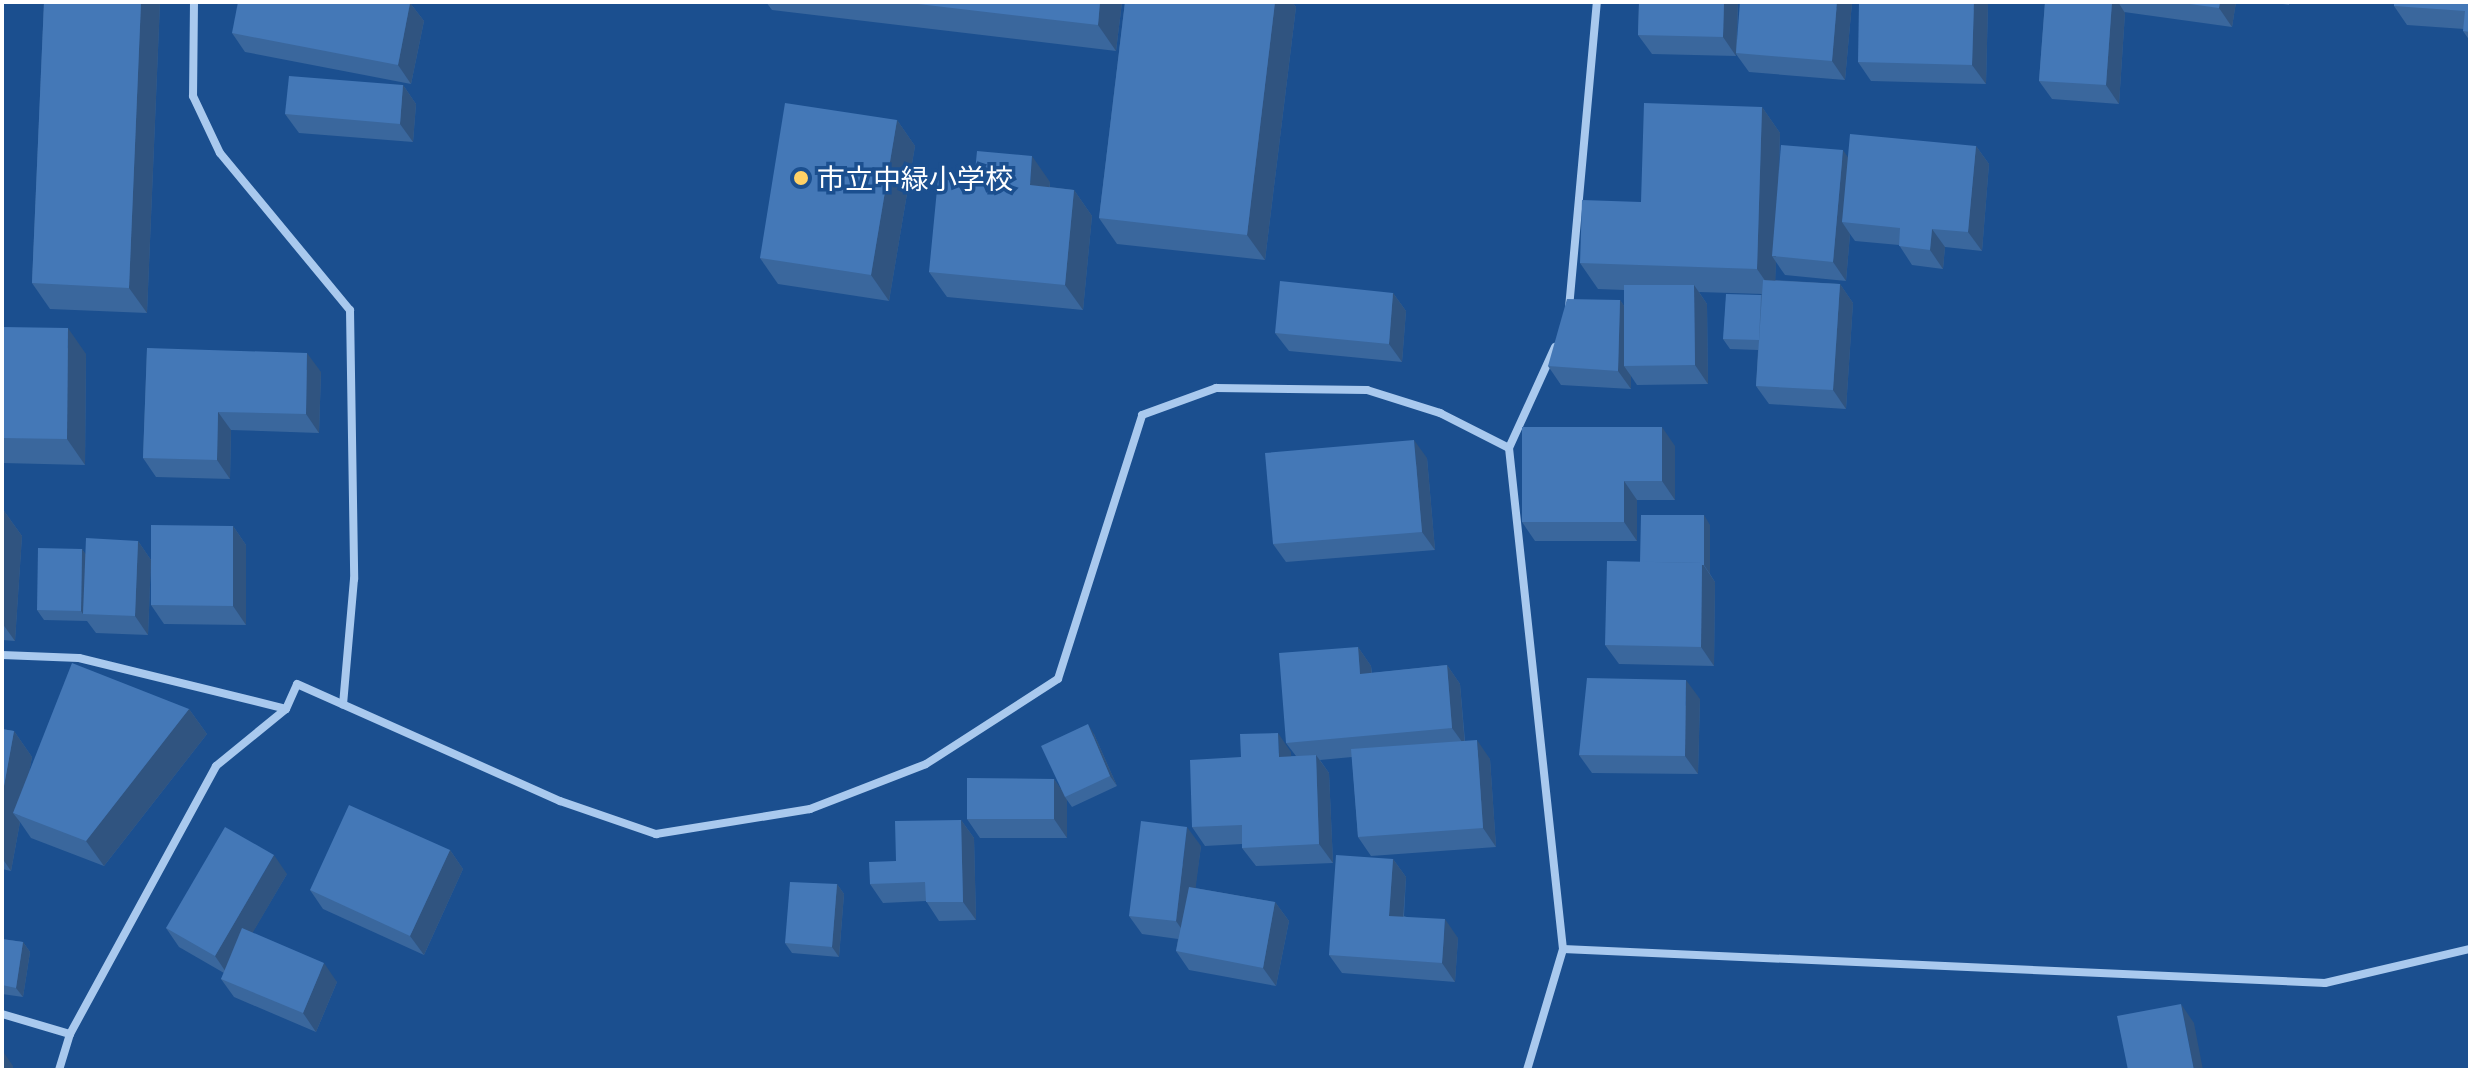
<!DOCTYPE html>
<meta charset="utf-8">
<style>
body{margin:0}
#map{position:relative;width:2472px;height:1072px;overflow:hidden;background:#1b4f8f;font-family:"Noto Sans","Noto Sans JP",sans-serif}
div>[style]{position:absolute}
.street>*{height:8px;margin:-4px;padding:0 4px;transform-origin:4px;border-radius:4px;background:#a9c9ee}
.wall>*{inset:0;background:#3a679d}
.shaded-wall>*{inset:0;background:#305480}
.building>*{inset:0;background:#4478b7}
.dots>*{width:22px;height:22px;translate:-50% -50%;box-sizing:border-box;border:4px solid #1b4f8f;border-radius:50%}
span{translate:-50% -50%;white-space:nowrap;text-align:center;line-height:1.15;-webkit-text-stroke:7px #1b4f8f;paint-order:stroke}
.poi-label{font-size:28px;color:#fff}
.left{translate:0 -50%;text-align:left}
.frame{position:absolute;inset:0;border:4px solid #fff;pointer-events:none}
</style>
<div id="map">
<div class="street">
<div style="left:194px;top:2px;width:94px;rotate:90.6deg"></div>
<div style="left:193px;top:96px;width:63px;rotate:64.7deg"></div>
<div style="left:220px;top:153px;width:204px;rotate:50.4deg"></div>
<div style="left:350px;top:310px;width:269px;rotate:89.1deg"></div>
<div style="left:354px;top:579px;width:126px;rotate:95deg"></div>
<div style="left:1569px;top:308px;width:307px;rotate:-84.8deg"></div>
<div style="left:1555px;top:347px;width:111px;rotate:114.5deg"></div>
<div style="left:1509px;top:448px;width:504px;rotate:83.85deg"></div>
<div style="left:1563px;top:949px;width:763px;rotate:2.55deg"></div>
<div style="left:2325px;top:983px;width:149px;rotate:-13.2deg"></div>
<div style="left:2px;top:655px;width:77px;rotate:2.2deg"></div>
<div style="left:79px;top:658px;width:213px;rotate:13.8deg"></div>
<div style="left:2px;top:1014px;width:71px;rotate:16.4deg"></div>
<div style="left:59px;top:1070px;width:38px;rotate:-73deg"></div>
<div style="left:70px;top:1034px;width:305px;rotate:-61.4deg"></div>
<div style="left:216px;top:766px;width:90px;rotate:-39.2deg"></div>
<div style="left:286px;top:709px;width:27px;rotate:-66deg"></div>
<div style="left:297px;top:684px;width:288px;rotate:24deg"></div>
<div style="left:560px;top:801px;width:102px;rotate:19deg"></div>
<div style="left:656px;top:834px;width:156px;rotate:-9.2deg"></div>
<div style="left:810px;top:809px;width:124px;rotate:-21.2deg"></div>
<div style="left:926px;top:764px;width:157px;rotate:-32.8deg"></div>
<div style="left:1058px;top:679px;width:277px;rotate:-72.3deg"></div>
<div style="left:1142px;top:415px;width:79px;rotate:-20deg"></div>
<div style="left:1216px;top:388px;width:151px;rotate:0.8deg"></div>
<div style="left:1367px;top:390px;width:77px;rotate:17.5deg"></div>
<div style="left:1440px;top:413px;width:77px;rotate:26.9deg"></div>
<div style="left:1527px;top:1070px;width:126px;rotate:-73.4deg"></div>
</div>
<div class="wall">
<div style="clip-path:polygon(44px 2px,160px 2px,147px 313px,50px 309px,32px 283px)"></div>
<div style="clip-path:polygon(766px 2px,1122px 2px,1116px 51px,772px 10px)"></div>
<div style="clip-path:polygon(1125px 2px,1292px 2px,1296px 7px,1265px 260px,1117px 244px,1099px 218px)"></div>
<div style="clip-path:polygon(1639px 2px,1738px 2px,1737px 43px,1852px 3px,1845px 80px,1749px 72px,1736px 54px,1736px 56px,1652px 54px,1638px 35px)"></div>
<div style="clip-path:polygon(2045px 2px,2236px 2px,2232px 27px,2124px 12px,2125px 13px,2119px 104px,2052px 99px,2039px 81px)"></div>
<div style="clip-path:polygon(2269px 2px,2289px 2px,2289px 5px)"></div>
<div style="clip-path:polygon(2470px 2px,2470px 41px,2463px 31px,2464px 29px,2407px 25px,2394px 6px)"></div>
<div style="clip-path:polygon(410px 3px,424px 21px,411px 84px,245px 52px,232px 33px)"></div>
<div style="clip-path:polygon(1988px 3px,1986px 84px,1871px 81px,1858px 62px)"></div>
<div style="clip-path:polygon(403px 85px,416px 104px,413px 142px,299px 133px,285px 114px)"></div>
<div style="clip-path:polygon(1762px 107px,1780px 133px,1779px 173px,1848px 158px,1976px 146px,1989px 164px,1982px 251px,1945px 247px,1943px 269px,1912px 265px,1899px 245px,1855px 241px,1850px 234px,1846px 281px,1785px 275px,1776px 262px,1775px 280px,1840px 284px,1853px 303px,1846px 409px,1769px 404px,1756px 386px,1758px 350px,1730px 349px,1723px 339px,1762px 294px,1699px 292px,1707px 304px,1708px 384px,1637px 385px,1631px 376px,1631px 389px,1561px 385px,1548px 366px,1620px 300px,1624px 306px,1624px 290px,1598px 289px,1580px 263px,1641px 202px)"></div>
<div style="clip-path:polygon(897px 120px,915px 146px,889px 301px,778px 284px,760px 258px)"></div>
<div style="clip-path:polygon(974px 182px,1050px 182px,1050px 187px,1074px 190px,1092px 216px,1083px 310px,947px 297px,929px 272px)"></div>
<div style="clip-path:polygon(1393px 293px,1406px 311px,1402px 362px,1289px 351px,1275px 333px)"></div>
<div style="clip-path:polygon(2px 327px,86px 354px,85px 465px,2px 463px)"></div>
<div style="clip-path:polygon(147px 348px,321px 372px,319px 433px,231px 430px,230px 479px,156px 477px,143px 458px)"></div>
<div style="clip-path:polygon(1675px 446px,1675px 500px,1637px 500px,1637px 541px,1535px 541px,1522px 522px)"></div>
<div style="clip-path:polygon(1427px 458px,1435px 550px,1286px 562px,1273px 544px)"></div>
<div style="clip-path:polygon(2px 511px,4px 511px,22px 536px,15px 641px,2px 640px)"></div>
<div style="clip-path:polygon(1710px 525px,1710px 574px,1715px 582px,1714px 666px,1619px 664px,1605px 645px,1640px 562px)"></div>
<div style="clip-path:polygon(233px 526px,246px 545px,246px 625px,164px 624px,151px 605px)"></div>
<div style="clip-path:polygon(138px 541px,151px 560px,148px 635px,96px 633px,87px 621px,44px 620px,37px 610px,82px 549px,85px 554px)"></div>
<div style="clip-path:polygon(1358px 647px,1371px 666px,1372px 673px,1447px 665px,1460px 684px,1465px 741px,1490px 759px,1496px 847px,1371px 856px,1358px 837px,1352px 757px,1320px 760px,1329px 773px,1333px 863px,1256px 866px,1242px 848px,1242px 844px,1205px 846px,1192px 827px,1241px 757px,1291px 752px,1291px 756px,1296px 756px,1286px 743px)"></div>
<div style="clip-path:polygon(1700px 699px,1698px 774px,1592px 773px,1579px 755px)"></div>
<div style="clip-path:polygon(189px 709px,207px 734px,104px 866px,31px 838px,20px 822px,11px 871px,2px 869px,2px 729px,14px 731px,32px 757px,29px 772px)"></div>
<div style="clip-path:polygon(1094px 734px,1117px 786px,1072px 807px,1067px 800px,1067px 838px,980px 838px,967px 819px,1054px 779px,1061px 790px)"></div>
<div style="clip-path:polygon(961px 820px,974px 838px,976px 920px,939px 921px,926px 901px,883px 903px,870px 884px,896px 861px)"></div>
<div style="clip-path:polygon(1201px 846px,1195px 888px,1275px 902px,1289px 921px,1276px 986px,1189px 970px,1176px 951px,1178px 939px,1142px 934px,1129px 916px)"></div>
<div style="clip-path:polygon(450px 850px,463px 869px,424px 955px,323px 909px,310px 890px)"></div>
<div style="clip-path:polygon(1393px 859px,1406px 877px,1404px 916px,1458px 938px,1455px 982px,1342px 973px,1329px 955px)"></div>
<div style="clip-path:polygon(287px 874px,252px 933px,337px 982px,316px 1032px,234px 997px,221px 979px,224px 973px,179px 947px,166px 928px)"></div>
<div style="clip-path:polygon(837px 884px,844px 894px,839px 957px,792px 953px,785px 943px)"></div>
<div style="clip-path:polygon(2px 939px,23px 942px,30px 952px,23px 997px,2px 994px)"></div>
</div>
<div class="shaded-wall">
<div style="clip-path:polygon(141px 2px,160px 2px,147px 313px,129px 288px)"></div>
<div style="clip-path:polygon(1100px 2px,1122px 2px,1116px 51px,1098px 25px)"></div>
<div style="clip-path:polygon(1275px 2px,1292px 2px,1296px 7px,1265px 260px,1247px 235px)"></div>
<div style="clip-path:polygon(1724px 2px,1738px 2px,1736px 56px,1723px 37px)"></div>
<div style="clip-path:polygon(1837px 2px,1852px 3px,1845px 80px,1832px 61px)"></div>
<div style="clip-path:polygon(1974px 2px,1988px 3px,1986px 84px,1972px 65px)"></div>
<div style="clip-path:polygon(2112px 2px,2118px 2px,2125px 13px,2119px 104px,2106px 85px)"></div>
<div style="clip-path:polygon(2220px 2px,2236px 2px,2232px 27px,2219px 8px)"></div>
<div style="clip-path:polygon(410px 3px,424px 21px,411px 84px,398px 65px)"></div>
<div style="clip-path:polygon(403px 85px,416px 104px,413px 142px,400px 124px)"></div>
<div style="clip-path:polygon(1762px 107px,1780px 133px,1776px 257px,1772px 256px,1776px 262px,1775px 295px,1757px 269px)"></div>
<div style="clip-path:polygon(897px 120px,915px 146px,889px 301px,871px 275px)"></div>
<div style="clip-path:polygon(1976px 146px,1989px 164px,1982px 251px,1968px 232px)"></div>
<div style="clip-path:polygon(1843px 150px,1856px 169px,1842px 222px,1850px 234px,1846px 281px,1833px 262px)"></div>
<div style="clip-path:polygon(1032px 156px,1050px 182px,1048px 211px,1030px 185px)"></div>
<div style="clip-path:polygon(1074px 190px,1092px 216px,1083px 310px,1065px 285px)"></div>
<div style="clip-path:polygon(1932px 229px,1945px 247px,1943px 269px,1930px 250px)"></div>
<div style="clip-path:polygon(1840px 284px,1853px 303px,1846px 409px,1833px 390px)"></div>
<div style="clip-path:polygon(1694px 285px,1707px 304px,1708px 384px,1695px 365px)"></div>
<div style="clip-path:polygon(1393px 293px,1406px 311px,1402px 362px,1389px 344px)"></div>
<div style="clip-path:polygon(1620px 300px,1633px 319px,1624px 366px,1631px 376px,1631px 389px,1618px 371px)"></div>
<div style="clip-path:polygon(68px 328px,86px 354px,85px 465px,67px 439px)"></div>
<div style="clip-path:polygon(307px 353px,321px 372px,319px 433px,306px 414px)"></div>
<div style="clip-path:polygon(218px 412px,231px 430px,230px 479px,217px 460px)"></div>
<div style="clip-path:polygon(1662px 427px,1675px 446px,1675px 500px,1662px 481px)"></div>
<div style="clip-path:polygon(1414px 440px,1427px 458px,1435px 550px,1422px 532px)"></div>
<div style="clip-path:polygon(1624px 481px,1637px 500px,1637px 541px,1624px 522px)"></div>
<div style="clip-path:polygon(4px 511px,22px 536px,15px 641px,2px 623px,2px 540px)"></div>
<div style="clip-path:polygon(1704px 515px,1710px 525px,1710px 574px,1704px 565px)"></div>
<div style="clip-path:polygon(233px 526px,246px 545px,246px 625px,233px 606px)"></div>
<div style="clip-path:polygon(138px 541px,151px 560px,148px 635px,135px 616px)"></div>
<div style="clip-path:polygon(82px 549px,89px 559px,83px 614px,81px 611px)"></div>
<div style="clip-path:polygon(1702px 563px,1715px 582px,1714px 666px,1701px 647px)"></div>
<div style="clip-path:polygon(1358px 647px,1371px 666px,1373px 693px,1360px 674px)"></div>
<div style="clip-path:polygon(1447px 665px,1460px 684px,1465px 746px,1452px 728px)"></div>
<div style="clip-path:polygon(1686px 680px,1700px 699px,1698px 774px,1685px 756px)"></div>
<div style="clip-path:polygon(189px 709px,207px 734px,104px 866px,86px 841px)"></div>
<div style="clip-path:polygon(1088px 724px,1094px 734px,1117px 786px,1110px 776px)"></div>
<div style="clip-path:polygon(14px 731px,32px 757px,21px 816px,13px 813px,20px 822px,11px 871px,2px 858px,2px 797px)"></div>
<div style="clip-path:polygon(1278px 733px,1291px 752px,1292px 775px,1279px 757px)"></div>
<div style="clip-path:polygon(1477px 740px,1490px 759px,1496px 847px,1483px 828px)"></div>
<div style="clip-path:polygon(1316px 755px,1329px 773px,1333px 863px,1319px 844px)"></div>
<div style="clip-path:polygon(1054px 779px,1066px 796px,1065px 797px,1067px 800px,1067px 838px,1054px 819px)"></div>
<div style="clip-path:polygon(961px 820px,974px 838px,976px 920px,963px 902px)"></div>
<div style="clip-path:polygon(1187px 827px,1201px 846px,1189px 940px,1176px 921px)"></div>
<div style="clip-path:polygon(450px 850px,463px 869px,424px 955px,410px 936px)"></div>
<div style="clip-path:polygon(274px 855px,287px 874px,228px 975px,215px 956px)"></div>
<div style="clip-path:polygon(1393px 859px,1406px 877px,1402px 934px,1389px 916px)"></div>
<div style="clip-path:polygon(837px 884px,844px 894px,839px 957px,832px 947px)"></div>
<div style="clip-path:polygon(1275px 902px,1289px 921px,1276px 986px,1263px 968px)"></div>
<div style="clip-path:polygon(1445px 919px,1458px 938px,1455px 982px,1442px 963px)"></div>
<div style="clip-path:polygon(23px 942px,30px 952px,23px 997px,16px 988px)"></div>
<div style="clip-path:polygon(324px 963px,337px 982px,316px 1032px,303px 1013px)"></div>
<div style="clip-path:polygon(2181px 1004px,2194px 1023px,2203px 1070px,2194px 1070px)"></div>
<div style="clip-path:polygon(2px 1050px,13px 1066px,13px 1070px,2px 1070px)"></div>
</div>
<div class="building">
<div style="clip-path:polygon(44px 2px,141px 2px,129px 288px,32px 283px)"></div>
<div style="clip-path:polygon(238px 2px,407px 2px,410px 3px,398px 65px,232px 33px)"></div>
<div style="clip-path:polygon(901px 2px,1100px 2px,1098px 25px)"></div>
<div style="clip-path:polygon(1125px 2px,1275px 2px,1247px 235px,1099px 218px)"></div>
<div style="clip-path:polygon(1639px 2px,1724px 2px,1723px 37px,1638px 35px)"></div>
<div style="clip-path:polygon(1740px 2px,1837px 2px,1832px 61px,1736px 53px)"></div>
<div style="clip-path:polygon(1859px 2px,1974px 2px,1972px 65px,1858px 62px)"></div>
<div style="clip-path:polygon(2045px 2px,2112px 2px,2106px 85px,2039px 81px)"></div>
<div style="clip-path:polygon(2175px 2px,2220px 2px,2219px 8px)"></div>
<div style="clip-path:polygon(2394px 2px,2470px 2px,2470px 32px,2463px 31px,2465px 11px,2394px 6px)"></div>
<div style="clip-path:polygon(289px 76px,403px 85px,400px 124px,285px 114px)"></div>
<div style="clip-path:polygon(785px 103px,897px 120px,871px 275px,760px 258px)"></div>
<div style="clip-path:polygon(1644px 103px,1762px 107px,1757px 269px,1580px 263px,1582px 200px,1641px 202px)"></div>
<div style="clip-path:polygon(1850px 134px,1976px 146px,1968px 232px,1932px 229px,1930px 250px,1899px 246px,1900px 228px,1842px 222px)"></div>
<div style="clip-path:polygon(1781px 145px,1843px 150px,1833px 262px,1772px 256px)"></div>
<div style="clip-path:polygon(977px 151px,1032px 156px,1030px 185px,1074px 190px,1065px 285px,929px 272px,938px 179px,974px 182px)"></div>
<div style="clip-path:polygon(2468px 227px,2470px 227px,2470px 308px,2468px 308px)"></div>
<div style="clip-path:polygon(1763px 280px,1840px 284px,1833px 390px,1756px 386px)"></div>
<div style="clip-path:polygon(1280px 281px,1393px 293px,1389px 344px,1275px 333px)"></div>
<div style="clip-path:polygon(1624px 285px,1694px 285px,1695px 365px,1624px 366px)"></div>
<div style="clip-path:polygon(1726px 294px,1761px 295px,1759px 340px,1723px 339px)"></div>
<div style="clip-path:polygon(1567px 299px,1620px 300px,1618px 371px,1548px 366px)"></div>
<div style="clip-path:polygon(2px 327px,68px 328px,67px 439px,2px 438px)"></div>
<div style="clip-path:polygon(147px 348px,307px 353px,306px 414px,218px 412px,217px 460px,143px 458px)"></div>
<div style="clip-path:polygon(1522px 427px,1662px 427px,1662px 481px,1624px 481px,1624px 522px,1522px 522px)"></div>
<div style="clip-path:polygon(1414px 440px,1422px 532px,1273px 544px,1265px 453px)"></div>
<div style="clip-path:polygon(2px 511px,4px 511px,2px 540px)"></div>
<div style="clip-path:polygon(1641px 515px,1704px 515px,1704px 565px,1702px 565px,1702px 563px,1640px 562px)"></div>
<div style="clip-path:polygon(151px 525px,233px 526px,233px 606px,151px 605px)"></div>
<div style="clip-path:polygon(86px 538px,138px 541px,135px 616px,83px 614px)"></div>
<div style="clip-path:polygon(38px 548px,82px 549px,81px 611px,37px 610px)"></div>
<div style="clip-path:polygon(1607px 561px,1702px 563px,1701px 647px,1605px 645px)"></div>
<div style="clip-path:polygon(1358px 647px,1360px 674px,1447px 665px,1452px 728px,1286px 743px,1279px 653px)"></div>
<div style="clip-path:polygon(72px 663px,189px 709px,86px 841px,13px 813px)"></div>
<div style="clip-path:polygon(1587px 678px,1686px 680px,1685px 756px,1579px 755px)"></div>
<div style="clip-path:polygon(1088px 724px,1110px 776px,1065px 797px,1041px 746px)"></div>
<div style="clip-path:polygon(2px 729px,14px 731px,2px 797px)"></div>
<div style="clip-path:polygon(1278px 733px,1279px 757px,1316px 755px,1319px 844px,1242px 848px,1242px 825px,1192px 827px,1190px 760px,1241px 757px,1240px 734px)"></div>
<div style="clip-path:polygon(1477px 740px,1483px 828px,1358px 837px,1351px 749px)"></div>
<div style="clip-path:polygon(967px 778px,1054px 779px,1054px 819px,967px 819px)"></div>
<div style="clip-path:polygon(349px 805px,450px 850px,410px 936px,310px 890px)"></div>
<div style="clip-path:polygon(961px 820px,963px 902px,926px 902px,925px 882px,870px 884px,869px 862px,896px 861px,895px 821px)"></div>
<div style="clip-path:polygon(1141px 821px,1187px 827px,1176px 921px,1129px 916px)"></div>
<div style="clip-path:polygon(225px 827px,274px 855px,215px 956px,166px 928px)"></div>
<div style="clip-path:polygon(1336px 855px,1393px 859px,1389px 916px,1445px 919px,1442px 963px,1329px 955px)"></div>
<div style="clip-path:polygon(790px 882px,837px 884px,832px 947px,785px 943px)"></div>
<div style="clip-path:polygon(1189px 887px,1275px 902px,1263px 968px,1176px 951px)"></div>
<div style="clip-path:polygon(242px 928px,324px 963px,303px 1013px,221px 979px)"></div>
<div style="clip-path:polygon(2px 939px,23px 942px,16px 988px,2px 985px)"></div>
<div style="clip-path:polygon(2181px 1004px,2194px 1070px,2128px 1070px,2117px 1016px)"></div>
</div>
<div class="dots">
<div style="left:801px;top:178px;background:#ffd166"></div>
</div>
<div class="poi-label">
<span class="left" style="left:817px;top:178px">市立中緑小学校</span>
</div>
<div class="frame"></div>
</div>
